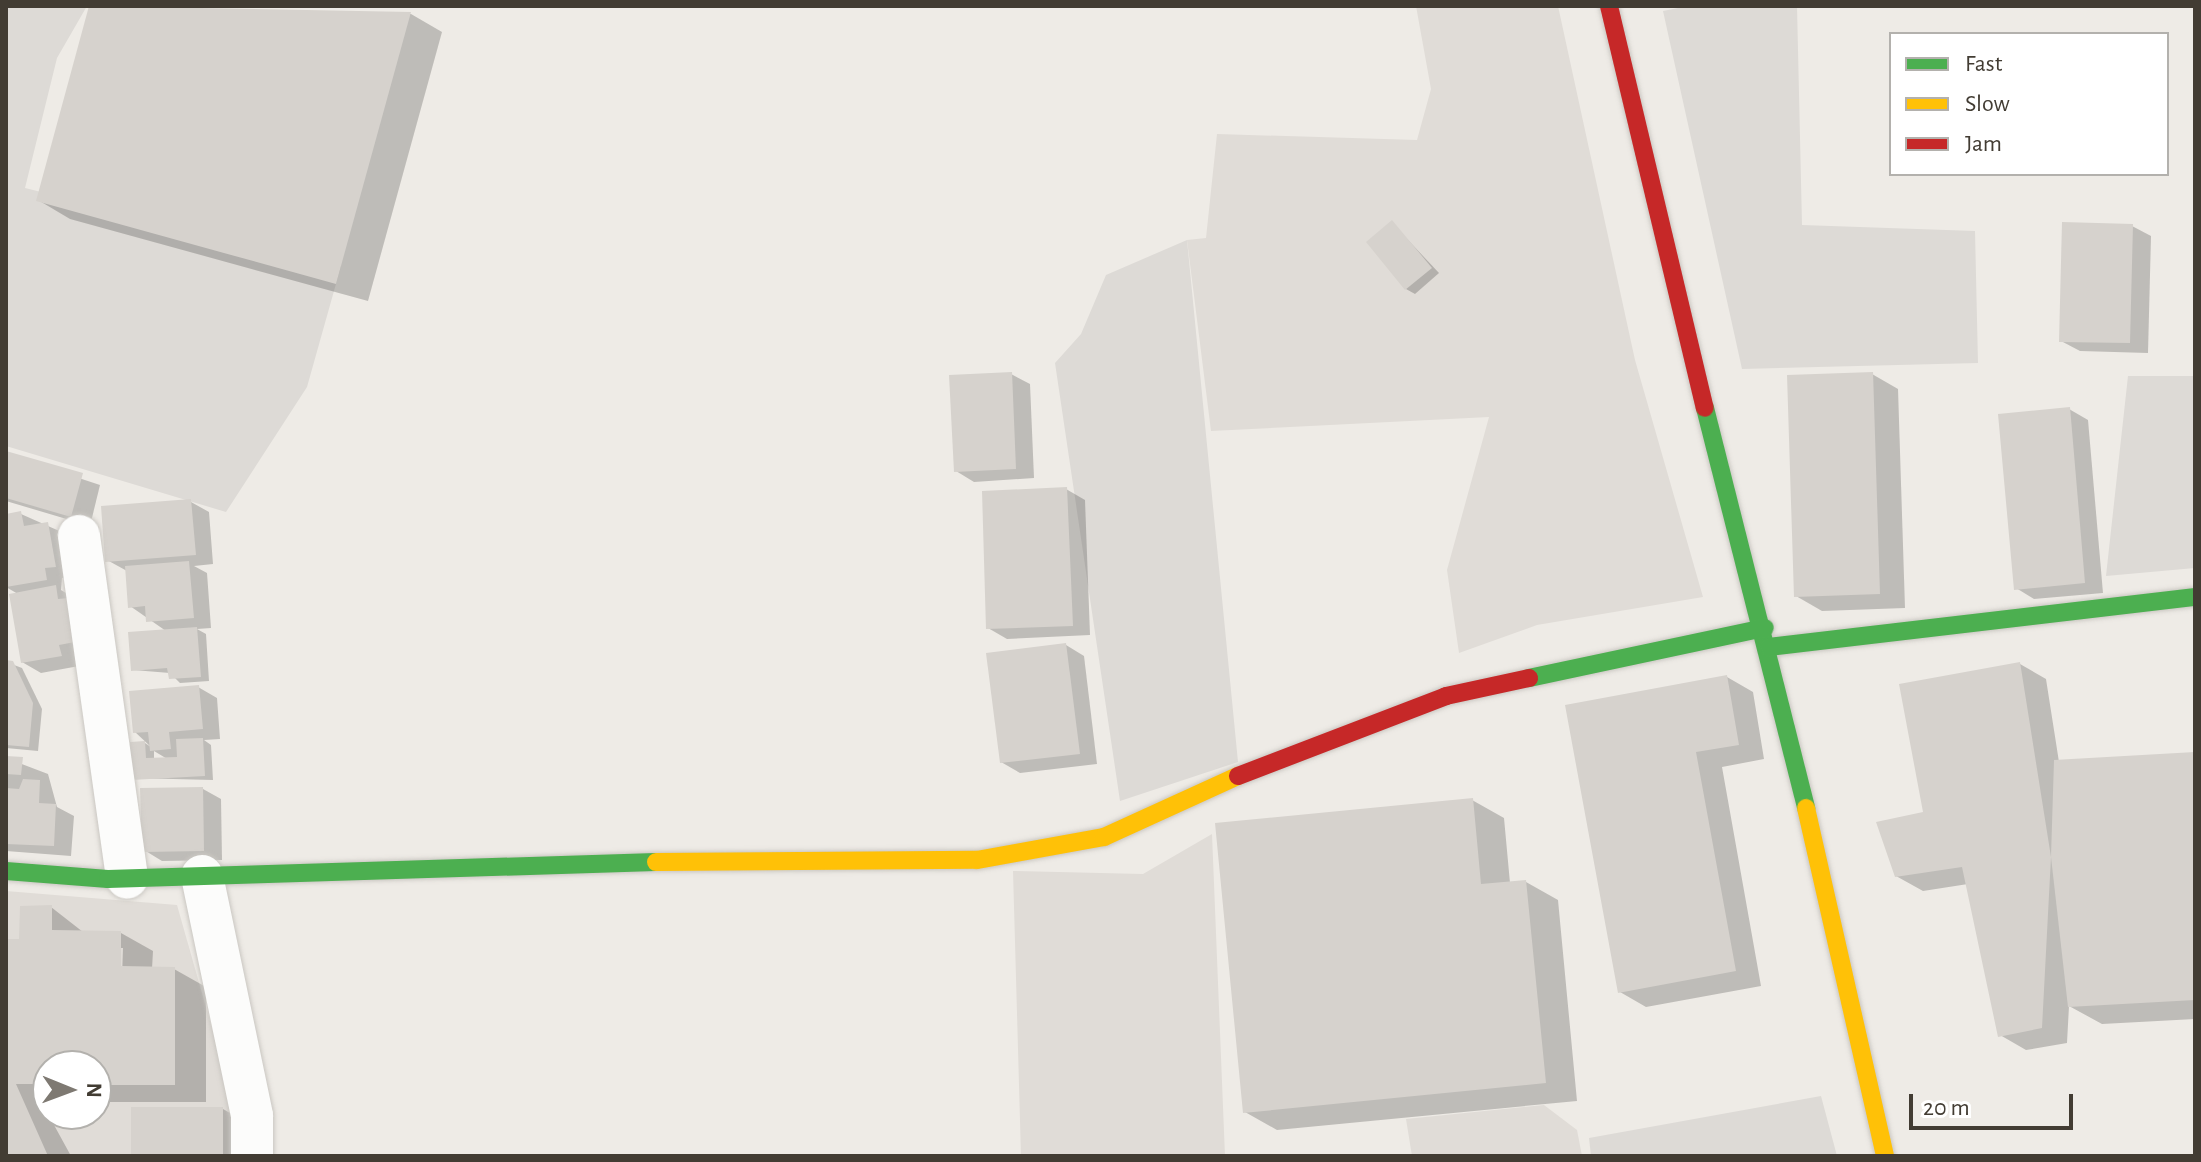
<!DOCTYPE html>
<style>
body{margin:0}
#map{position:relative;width:2201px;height:1162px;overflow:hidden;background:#eeebe6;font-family:"Alegreya Sans",sans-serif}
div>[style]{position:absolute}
.industrial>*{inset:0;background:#e0dcd7}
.parking>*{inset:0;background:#dddad6}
.shadow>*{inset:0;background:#0003}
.building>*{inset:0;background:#d6d2cd}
.roads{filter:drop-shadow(0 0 2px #cac7c2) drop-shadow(0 0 2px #cac7c2)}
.street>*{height:42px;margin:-21px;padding:0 21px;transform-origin:21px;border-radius:21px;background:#fcfcfb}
.fast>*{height:18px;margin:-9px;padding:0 9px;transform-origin:9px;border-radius:9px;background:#4caf50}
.slow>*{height:18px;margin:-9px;padding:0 9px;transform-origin:9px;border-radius:9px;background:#ffc107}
.jam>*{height:18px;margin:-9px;padding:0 9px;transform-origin:9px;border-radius:9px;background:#c62828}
span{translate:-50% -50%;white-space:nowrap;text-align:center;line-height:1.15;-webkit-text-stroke:6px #fff;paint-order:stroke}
.frame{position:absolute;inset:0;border:8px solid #423c33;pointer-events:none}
.legend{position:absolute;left:1889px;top:32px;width:280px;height:144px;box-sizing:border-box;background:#fff;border:2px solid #b3b1ad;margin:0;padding:10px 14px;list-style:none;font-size:24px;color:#423c33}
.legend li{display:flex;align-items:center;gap:16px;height:40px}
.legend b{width:40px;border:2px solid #b3b1ad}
.north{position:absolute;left:32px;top:1050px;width:80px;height:80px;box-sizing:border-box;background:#fff;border:2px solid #b3b1ad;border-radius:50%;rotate:91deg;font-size:22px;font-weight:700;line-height:32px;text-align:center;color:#423c33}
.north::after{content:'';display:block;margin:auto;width:28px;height:36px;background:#7e7972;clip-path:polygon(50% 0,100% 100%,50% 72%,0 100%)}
.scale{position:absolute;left:1909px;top:1094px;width:164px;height:36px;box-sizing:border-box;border:4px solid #423c33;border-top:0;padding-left:10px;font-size:24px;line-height:28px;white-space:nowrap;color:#423c33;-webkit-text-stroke:6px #fff;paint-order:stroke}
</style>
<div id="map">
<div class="industrial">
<div style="clip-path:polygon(1416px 6px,1558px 6px,1635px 360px,1703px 597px,1537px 625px,1459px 653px,1447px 570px,1489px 417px,1211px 431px,1187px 240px,1206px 238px,1217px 134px,1417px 140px,1431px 89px)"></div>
<div style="clip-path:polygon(1212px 834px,1225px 1156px,1021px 1156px,1013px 871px,1143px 874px)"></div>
<div style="clip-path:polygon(evenodd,6px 891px,177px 905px,234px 1106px,234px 1156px,6px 1156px,6px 891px,48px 1066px,96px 1066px,96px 1114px,48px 1114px,48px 1066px)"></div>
<div style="clip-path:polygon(1544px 1105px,1577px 1130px,1582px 1156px,1412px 1156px,1406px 1119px)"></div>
</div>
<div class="parking">
<div style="clip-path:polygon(6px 6px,87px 6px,57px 58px,25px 188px,341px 266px,307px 387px,226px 512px,6px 446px)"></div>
<div style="clip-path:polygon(1688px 6px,1797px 6px,1802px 225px,1975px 231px,1978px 363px,1742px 369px,1663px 11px)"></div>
<div style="clip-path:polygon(1187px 240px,1238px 762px,1120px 801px,1055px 363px,1081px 334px,1106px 275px)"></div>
<div style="clip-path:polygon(2128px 376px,2195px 376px,2195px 568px,2106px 576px)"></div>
<div style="clip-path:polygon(1821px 1096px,1837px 1156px,1591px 1156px,1589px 1138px)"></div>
</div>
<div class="shadow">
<div style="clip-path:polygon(91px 6px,411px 14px,442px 32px,368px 301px,70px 219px,38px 200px)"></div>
<div style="clip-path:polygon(1392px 223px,1439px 273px,1415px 294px,1406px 289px)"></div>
<div style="clip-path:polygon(2132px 226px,2151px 236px,2148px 353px,2080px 351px,2061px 341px)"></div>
<div style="clip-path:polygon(1011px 374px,1030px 384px,1034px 478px,974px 482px,956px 471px)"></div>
<div style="clip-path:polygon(1872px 374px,1898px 389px,1905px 608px,1822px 611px,1796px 596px)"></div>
<div style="clip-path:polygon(2069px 409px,2088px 420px,2103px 593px,2034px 599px,2016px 588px)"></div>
<div style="clip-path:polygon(6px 454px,100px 485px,90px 526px,6px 501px)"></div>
<div style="clip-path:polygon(1066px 489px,1085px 500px,1090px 635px,1007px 639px,988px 628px)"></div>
<div style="clip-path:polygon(191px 502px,209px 512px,213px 564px,194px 566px,207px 573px,211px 628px,197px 629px,206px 634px,209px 681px,180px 683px,170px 673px,133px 670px,166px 631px,130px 606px,127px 571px,107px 560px)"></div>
<div style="clip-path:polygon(21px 514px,66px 534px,73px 576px,62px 578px,61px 590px,74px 598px,79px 666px,41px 673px,22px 662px,18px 594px,6px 587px,6px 516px)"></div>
<div style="clip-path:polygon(1066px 645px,1084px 656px,1097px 764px,1020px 773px,1001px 762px)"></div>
<div style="clip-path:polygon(6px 662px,22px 668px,42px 709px,38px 751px,6px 748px)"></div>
<div style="clip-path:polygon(2020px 664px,2046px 679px,2059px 762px,2195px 754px,2195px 1019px,2102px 1024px,2069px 1006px,2067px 1043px,2026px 1050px,2000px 1035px,1968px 884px,1923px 891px,1896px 876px,1926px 813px)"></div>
<div style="clip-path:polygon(1727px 677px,1753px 692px,1764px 759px,1722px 767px,1761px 986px,1646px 1007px,1620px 992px,1567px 707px)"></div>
<div style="clip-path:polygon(evenodd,198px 687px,217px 698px,220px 739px,204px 740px,211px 745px,213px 780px,133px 778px,145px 743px,151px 747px,135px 732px,198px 687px,154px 751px,169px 760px,154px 760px,154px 751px)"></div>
<div style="clip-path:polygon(6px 758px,48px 774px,57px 807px,74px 816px,71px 856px,6px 851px)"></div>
<div style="clip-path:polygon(203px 789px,221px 799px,222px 860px,162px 861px,144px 850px)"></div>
<div style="clip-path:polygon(1472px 800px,1504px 818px,1510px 883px,1526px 882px,1558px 900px,1577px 1101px,1277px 1130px,1245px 1112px)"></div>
<div style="clip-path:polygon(evenodd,51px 907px,83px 932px,121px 933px,153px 951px,152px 969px,174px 969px,206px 987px,206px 1102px,96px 1102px,96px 1066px,48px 1066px,48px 1114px,71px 1156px,6px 1156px,6px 941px,21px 941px,51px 907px,119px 948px,123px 948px,122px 977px,118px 976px,119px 948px)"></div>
<div style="clip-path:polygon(223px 1109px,249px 1124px,249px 1156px,133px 1156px)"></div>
</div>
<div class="building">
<div style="clip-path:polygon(89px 6px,411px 12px,336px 284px,36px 201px)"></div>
<div style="clip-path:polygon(1392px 220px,1432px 268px,1405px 290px,1366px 242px)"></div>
<div style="clip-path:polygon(2062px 222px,2133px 224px,2130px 343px,2059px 342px)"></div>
<div style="clip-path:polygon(1012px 372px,1016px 469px,954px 472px,949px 375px)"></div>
<div style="clip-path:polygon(1873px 372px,1880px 594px,1794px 597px,1787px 375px)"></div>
<div style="clip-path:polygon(2070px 407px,2085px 583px,2014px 590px,1998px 414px)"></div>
<div style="clip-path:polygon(6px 451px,83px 473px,71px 517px,6px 498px)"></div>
<div style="clip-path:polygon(1067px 487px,1073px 626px,986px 629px,982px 491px)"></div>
<div style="clip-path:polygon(191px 499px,196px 555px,105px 562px,101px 506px)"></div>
<div style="clip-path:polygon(21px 511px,24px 526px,48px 522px,56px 567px,45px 568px,47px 580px,6px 587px,6px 514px)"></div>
<div style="clip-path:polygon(189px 561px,194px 618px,146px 622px,145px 606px,128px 608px,125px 566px)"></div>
<div style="clip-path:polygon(56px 585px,58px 599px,68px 598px,75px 642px,59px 645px,62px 656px,21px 663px,9px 594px)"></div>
<div style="clip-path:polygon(197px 627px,201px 677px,169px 679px,167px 668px,131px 671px,128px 632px)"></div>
<div style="clip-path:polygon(1066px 643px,1080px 754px,1000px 763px,986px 653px)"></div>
<div style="clip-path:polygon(6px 660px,13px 661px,33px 703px,29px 747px,6px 745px)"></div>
<div style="clip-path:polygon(2020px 662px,2051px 857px,2042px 1028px,1998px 1037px,1962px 867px,1895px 877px,1876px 822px,1923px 812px,1899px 684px)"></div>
<div style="clip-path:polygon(1727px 675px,1739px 745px,1696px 752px,1736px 971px,1618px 993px,1565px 705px)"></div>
<div style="clip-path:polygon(199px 685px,203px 729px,169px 732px,171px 749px,150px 751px,148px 732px,133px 733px,129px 691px)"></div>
<div style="clip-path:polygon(203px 738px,205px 776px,131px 780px,130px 742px,145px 741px,146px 758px,177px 757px,176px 739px)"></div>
<div style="clip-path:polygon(2195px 752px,2195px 1000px,2068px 1007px,2051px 857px,2054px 760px)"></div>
<div style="clip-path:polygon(6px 756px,23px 757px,21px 775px,6px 774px)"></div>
<div style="clip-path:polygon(23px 779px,40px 780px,39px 803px,56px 804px,54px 846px,6px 844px,6px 788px,19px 789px)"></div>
<div style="clip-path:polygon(203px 787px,204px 851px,142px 852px,140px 788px)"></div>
<div style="clip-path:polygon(1473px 798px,1481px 884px,1526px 880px,1546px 1083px,1243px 1113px,1215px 823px)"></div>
<div style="clip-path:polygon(52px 905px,52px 930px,121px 931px,121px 966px,175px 967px,175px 1085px,96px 1085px,96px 1066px,48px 1066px,48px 1084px,16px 1084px,48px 1156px,6px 1156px,6px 939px,19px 939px,20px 906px)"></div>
<div style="clip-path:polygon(131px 1107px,223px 1107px,223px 1156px,131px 1156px)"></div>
</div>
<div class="roads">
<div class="street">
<div style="left:79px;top:536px;width:345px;rotate:82deg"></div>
<div style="left:202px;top:876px;width:245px;rotate:78.2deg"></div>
<div style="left:252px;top:1116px;width:40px;rotate:90deg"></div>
</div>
<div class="fast">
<div style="left:1705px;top:408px;width:413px;rotate:75.8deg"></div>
<div style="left:1769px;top:647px;width:429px;rotate:-6.7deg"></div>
<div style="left:1529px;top:678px;width:241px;rotate:-12deg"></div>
<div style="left:6px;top:871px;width:102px;rotate:4.5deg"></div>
<div style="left:108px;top:879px;width:548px;rotate:-1.78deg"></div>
</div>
<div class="slow">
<div style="left:1806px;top:808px;width:357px;rotate:77.2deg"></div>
<div style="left:656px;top:862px;width:321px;rotate:-0.4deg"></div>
<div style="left:977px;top:860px;width:129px;rotate:-10.3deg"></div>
<div style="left:1104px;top:837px;width:147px;rotate:-24.5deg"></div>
</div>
<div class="jam">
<div style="left:1609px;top:6px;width:413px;rotate:76.6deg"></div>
<div style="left:1238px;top:776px;width:223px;rotate:-21deg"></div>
<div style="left:1446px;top:696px;width:85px;rotate:-12.2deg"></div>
</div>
</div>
<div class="frame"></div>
<ul class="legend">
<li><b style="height:10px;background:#4caf50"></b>Fast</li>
<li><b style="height:10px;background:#ffc107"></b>Slow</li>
<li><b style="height:10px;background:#c62828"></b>Jam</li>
</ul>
<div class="north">N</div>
<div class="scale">20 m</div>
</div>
